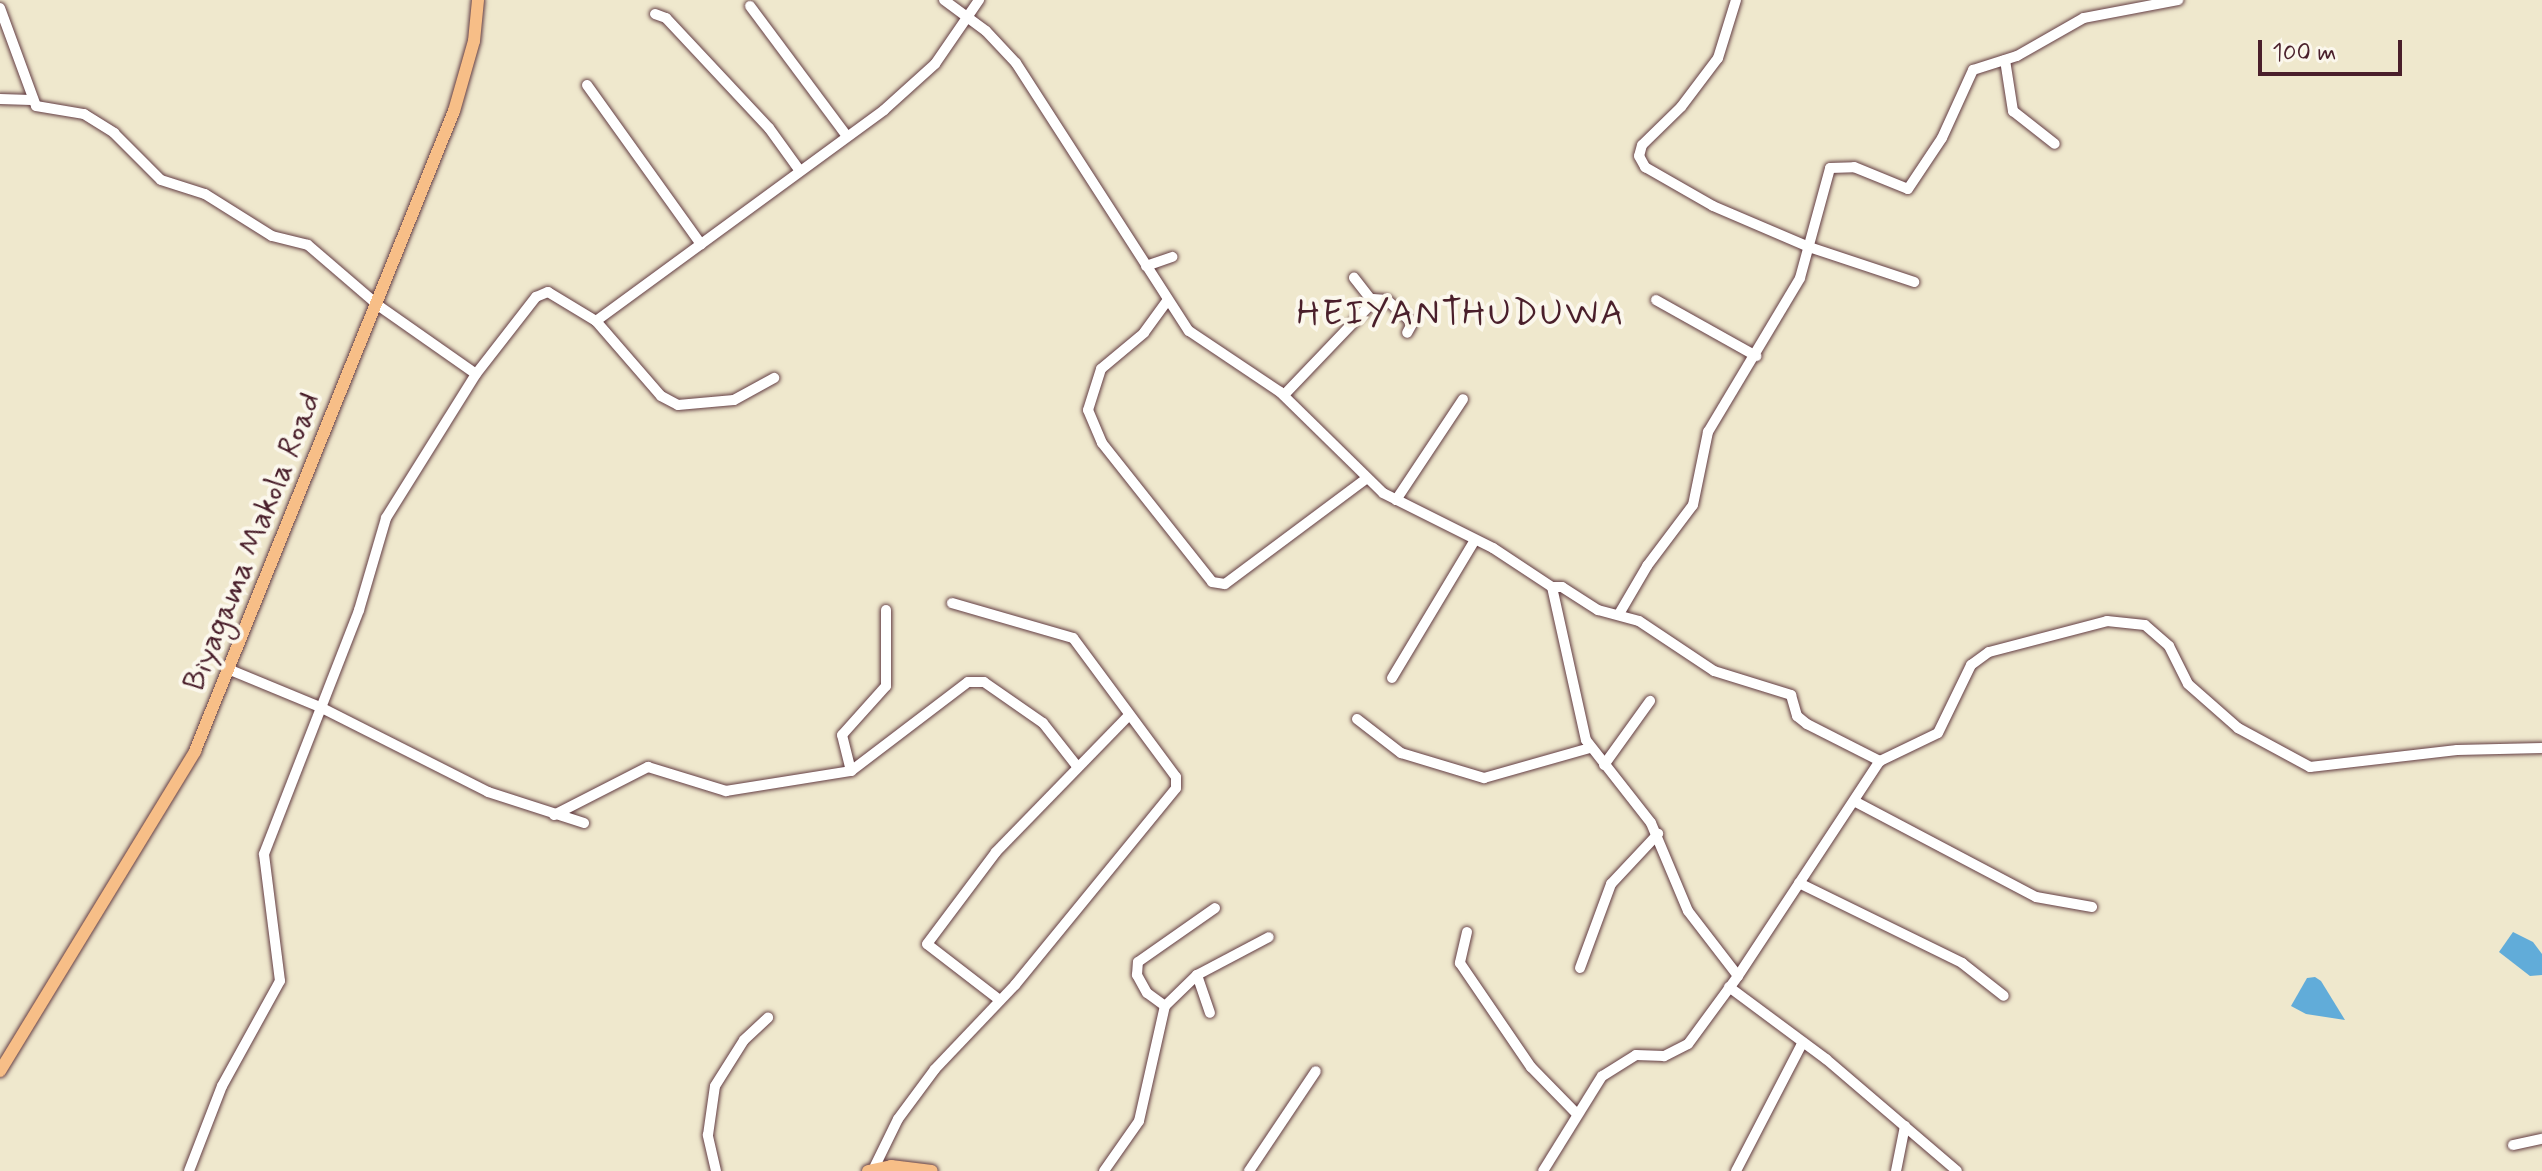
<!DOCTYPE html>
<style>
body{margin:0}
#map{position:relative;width:2542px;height:1171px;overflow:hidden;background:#efe8cd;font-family:Mynerve,sans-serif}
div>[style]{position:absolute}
.water>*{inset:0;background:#61acd9}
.roads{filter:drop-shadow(0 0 2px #633d43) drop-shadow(0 0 2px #633d43)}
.minor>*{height:10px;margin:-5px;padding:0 5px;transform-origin:5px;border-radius:5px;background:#fff}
.major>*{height:12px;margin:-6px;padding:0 6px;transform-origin:6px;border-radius:6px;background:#f7be87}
span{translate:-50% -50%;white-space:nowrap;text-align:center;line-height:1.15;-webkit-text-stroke:8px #fbf7ec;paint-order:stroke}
.street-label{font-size:32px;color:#4a1f2b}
.quarter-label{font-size:36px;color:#4a1f2b;letter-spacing:2px}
.scale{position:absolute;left:2258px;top:40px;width:144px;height:36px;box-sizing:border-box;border:4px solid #4a1f2b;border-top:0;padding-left:10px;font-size:24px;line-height:28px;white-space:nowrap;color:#4a1f2b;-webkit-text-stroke:6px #fbf7ec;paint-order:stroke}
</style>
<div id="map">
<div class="water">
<div style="clip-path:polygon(2513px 932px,2533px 942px,2542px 954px,2542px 975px,2530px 976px,2499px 952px)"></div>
<div style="clip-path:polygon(2315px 977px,2321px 981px,2345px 1020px,2306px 1014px,2291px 1006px,2307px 978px)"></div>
</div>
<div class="roads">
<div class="minor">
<div style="left:944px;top:0;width:52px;rotate:36.4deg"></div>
<div style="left:986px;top:31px;width:44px;rotate:46.8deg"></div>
<div style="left:1016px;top:63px;width:319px;rotate:57.2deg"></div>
<div style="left:1189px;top:331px;width:110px;rotate:33.8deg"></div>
<div style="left:1280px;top:392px;width:144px;rotate:44.4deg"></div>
<div style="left:1383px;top:493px;width:123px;rotate:26.6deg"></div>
<div style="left:1493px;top:548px;width:71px;rotate:33.5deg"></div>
<div style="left:1552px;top:587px;width:157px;rotate:77.5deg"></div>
<div style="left:1586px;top:740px;width:105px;rotate:51.9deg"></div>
<div style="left:1651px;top:823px;width:95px;rotate:67.2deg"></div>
<div style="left:1688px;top:911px;width:82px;rotate:52.4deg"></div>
<div style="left:1738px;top:976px;width:84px;rotate:126.3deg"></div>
<div style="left:1688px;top:1044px;width:27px;rotate:153deg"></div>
<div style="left:1664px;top:1056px;width:28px;rotate:-178deg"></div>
<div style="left:1636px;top:1055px;width:40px;rotate:148deg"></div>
<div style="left:1602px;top:1076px;width:112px;rotate:121.8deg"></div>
<div style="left:1736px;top:0;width:61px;rotate:107.2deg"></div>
<div style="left:1718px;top:58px;width:61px;rotate:127.1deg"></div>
<div style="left:1681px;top:107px;width:54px;rotate:135.7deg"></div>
<div style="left:1642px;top:145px;width:11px;rotate:105deg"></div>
<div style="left:1639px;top:156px;width:13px;rotate:61deg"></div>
<div style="left:1645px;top:167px;width:78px;rotate:29.8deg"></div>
<div style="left:1713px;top:206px;width:104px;rotate:23.1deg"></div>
<div style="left:1809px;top:247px;width:111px;rotate:18.4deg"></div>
<div style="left:750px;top:6px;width:162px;rotate:53.3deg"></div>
<div style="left:0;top:8px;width:104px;rotate:69.8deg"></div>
<div style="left:36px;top:106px;width:49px;rotate:9.5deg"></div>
<div style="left:84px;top:114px;width:36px;rotate:32deg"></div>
<div style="left:114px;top:133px;width:66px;rotate:45deg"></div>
<div style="left:161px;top:180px;width:46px;rotate:17.7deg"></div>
<div style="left:205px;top:194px;width:79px;rotate:32.1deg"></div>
<div style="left:272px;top:236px;width:37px;rotate:14deg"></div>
<div style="left:308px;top:245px;width:94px;rotate:40.7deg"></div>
<div style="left:379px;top:306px;width:118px;rotate:35deg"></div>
<div style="left:655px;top:14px;width:12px;rotate:20deg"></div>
<div style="left:666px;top:18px;width:151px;rotate:46.9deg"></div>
<div style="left:769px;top:128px;width:53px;rotate:54.2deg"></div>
<div style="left:2005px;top:60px;width:52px;rotate:81.1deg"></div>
<div style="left:2013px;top:111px;width:53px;rotate:38.2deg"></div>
<div style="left:587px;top:85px;width:196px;rotate:54.4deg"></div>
<div style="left:0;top:99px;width:31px;rotate:2deg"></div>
<div style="left:1146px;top:266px;width:28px;rotate:-19deg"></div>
<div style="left:1373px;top:299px;width:14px;rotate:4deg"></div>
<div style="left:1387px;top:300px;width:28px;rotate:42deg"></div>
<div style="left:1408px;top:319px;width:6px;rotate:51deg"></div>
<div style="left:1412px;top:324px;width:10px;rotate:119deg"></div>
<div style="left:1656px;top:300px;width:115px;rotate:29.2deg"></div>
<div style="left:1167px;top:301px;width:39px;rotate:126deg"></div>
<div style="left:1144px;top:333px;width:56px;rotate:140.1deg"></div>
<div style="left:1101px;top:369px;width:43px;rotate:107.6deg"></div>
<div style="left:1088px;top:410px;width:36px;rotate:67deg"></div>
<div style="left:1102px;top:443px;width:177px;rotate:51.6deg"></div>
<div style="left:1212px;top:582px;width:13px;rotate:9deg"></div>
<div style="left:1225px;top:584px;width:176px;rotate:-36.7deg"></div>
<div style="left:596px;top:321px;width:357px;rotate:-36.2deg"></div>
<div style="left:884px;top:110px;width:69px;rotate:-42deg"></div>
<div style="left:935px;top:64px;width:78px;rotate:-55.5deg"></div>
<div style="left:1284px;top:395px;width:129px;rotate:-46.3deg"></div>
<div style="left:1373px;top:302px;width:31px;rotate:-128deg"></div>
<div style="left:1396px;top:500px;width:121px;rotate:-56.4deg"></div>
<div style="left:1552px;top:587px;width:10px"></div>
<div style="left:1562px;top:587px;width:43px;rotate:32.6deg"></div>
<div style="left:1598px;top:610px;width:42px;rotate:15deg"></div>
<div style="left:1639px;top:621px;width:90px;rotate:33.7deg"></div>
<div style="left:1714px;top:671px;width:81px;rotate:17.3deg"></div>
<div style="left:1791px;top:695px;width:22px;rotate:74deg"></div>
<div style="left:1797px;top:716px;width:13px;rotate:39deg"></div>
<div style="left:1807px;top:724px;width:82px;rotate:26.9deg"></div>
<div style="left:1619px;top:614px;width:56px;rotate:-59.7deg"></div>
<div style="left:1647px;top:566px;width:76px;rotate:-53deg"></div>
<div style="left:1693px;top:505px;width:75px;rotate:-78.4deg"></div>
<div style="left:1708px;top:432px;width:179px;rotate:-59.1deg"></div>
<div style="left:1800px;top:278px;width:114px;rotate:-74.7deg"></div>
<div style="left:1830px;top:168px;width:24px;rotate:-2deg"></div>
<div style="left:1854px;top:167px;width:58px;rotate:22.2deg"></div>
<div style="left:1908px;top:189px;width:61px;rotate:-56.3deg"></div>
<div style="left:1942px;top:138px;width:75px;rotate:-65.5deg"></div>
<div style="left:1973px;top:70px;width:46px;rotate:-17.7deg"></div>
<div style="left:2017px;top:56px;width:77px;rotate:-29.6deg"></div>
<div style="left:2084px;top:18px;width:96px;rotate:-10.8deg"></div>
<div style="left:228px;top:669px;width:102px;rotate:22.5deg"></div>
<div style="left:322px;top:708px;width:186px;rotate:26.8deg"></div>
<div style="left:488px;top:792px;width:101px;rotate:17.9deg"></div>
<div style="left:1392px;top:678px;width:161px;rotate:-59deg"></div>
<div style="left:1357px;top:719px;width:56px;rotate:37.7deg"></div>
<div style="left:1401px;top:753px;width:87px;rotate:16.8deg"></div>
<div style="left:1484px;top:778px;width:110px;rotate:-15.8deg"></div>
<div style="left:1604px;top:765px;width:79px;rotate:-54.3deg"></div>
<div style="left:851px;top:771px;width:37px;rotate:-104deg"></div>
<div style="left:842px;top:735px;width:66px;rotate:-48.1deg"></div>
<div style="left:886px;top:686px;width:76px;rotate:-90deg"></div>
<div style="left:1854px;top:801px;width:206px;rotate:27.8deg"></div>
<div style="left:2036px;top:897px;width:57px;rotate:10.1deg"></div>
<div style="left:554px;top:815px;width:106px;rotate:-27.1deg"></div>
<div style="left:648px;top:767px;width:82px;rotate:17.1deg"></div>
<div style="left:726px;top:791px;width:127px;rotate:-9.1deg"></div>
<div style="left:851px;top:771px;width:147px;rotate:-37.3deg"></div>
<div style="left:968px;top:682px;width:16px"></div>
<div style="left:984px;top:682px;width:72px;rotate:34.8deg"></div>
<div style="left:1043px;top:723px;width:53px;rotate:51.8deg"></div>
<div style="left:1799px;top:883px;width:182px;rotate:26.1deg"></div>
<div style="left:1962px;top:963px;width:53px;rotate:38.2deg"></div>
<div style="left:1467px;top:932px;width:32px;rotate:103deg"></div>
<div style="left:1460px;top:963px;width:126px;rotate:55.7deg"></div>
<div style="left:1531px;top:1067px;width:66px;rotate:45.6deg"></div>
<div style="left:1580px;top:968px;width:90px;rotate:-69.7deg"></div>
<div style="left:1611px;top:884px;width:69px;rotate:-46.8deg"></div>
<div style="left:1197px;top:975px;width:40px;rotate:71.1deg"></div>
<div style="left:1738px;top:976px;width:258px;rotate:-56.6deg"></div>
<div style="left:1880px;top:761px;width:64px;rotate:-25.8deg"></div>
<div style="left:1938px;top:733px;width:76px;rotate:-64.1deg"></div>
<div style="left:1971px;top:665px;width:22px;rotate:-36deg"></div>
<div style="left:1989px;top:652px;width:122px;rotate:-14.7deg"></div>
<div style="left:2107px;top:621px;width:38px;rotate:6deg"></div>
<div style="left:2145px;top:625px;width:32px;rotate:41deg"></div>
<div style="left:2169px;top:646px;width:42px;rotate:63.4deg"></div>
<div style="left:2188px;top:684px;width:67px;rotate:41.3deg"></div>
<div style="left:2238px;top:728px;width:82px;rotate:28.4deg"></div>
<div style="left:2310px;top:767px;width:148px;rotate:-6.6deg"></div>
<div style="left:2457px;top:750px;width:85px;rotate:-1.3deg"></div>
<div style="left:1729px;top:987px;width:121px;rotate:36.6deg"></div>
<div style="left:1826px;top:1059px;width:172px;rotate:40.5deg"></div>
<div style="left:997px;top:998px;width:88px;rotate:-142.4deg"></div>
<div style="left:927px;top:944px;width:115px;rotate:-53.1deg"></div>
<div style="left:996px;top:852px;width:191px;rotate:-45.8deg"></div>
<div style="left:1165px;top:1006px;width:22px;rotate:-144deg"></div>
<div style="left:1147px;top:993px;width:21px;rotate:-119deg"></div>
<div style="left:1137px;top:975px;width:13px;rotate:-86deg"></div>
<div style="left:1138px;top:962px;width:94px;rotate:-35deg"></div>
<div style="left:2513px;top:1145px;width:30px;rotate:-12deg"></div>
<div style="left:875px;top:1166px;width:52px;rotate:-63.9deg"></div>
<div style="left:898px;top:1119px;width:62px;rotate:-53.5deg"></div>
<div style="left:935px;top:1069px;width:116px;rotate:-46.4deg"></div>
<div style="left:1015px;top:985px;width:254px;rotate:-50.7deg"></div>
<div style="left:1176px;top:788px;width:11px;rotate:-90deg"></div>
<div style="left:1176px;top:777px;width:173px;rotate:-126.5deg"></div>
<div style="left:1073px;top:638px;width:126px;rotate:-163.9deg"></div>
<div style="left:189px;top:1171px;width:91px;rotate:-68.8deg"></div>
<div style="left:222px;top:1086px;width:120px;rotate:-61.1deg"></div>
<div style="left:280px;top:981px;width:128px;rotate:-97.2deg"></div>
<div style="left:264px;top:854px;width:262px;rotate:-68.7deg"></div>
<div style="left:359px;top:610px;width:96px;rotate:-73.6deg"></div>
<div style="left:386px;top:518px;width:170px;rotate:-58deg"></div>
<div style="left:476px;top:374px;width:98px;rotate:-52.1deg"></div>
<div style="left:536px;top:297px;width:13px;rotate:-23deg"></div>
<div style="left:548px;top:292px;width:56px;rotate:31.1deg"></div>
<div style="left:596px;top:321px;width:99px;rotate:49.1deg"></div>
<div style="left:661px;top:396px;width:19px;rotate:28deg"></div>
<div style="left:678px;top:405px;width:56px;rotate:-5.1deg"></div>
<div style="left:734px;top:400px;width:46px;rotate:-28.8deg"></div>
<div style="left:716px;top:1171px;width:37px;rotate:-103deg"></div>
<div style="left:708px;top:1135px;width:49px;rotate:-81.9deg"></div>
<div style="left:715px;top:1086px;width:54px;rotate:-57.8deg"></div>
<div style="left:744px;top:1040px;width:33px;rotate:-43deg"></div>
<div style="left:1104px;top:1171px;width:61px;rotate:-55deg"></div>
<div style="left:1139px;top:1121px;width:118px;rotate:-77.3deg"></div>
<div style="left:1165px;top:1006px;width:45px;rotate:-44.1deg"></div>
<div style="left:1197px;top:975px;width:81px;rotate:-27.8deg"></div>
<div style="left:1249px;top:1171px;width:120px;rotate:-56.2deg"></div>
<div style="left:1736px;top:1171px;width:145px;rotate:-62.6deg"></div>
<div style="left:1896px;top:1171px;width:46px;rotate:-78.7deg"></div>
</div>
<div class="major">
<div style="left:0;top:1071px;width:375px;rotate:-58.6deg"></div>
<div style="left:195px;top:751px;width:690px;rotate:-67.97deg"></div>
<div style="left:454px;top:111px;width:73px;rotate:-74.1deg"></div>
<div style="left:474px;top:41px;width:41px;rotate:-84.4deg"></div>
<div style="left:868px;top:1171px;width:24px;rotate:-12deg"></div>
<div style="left:891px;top:1166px;width:41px;rotate:7deg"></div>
</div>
</div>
<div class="street-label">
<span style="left:253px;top:542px;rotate:-68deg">Biyagama Makola Road</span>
</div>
<div class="quarter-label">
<span style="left:1461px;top:315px">HEIYANTHUDUWA</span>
</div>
<div class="scale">100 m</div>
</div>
